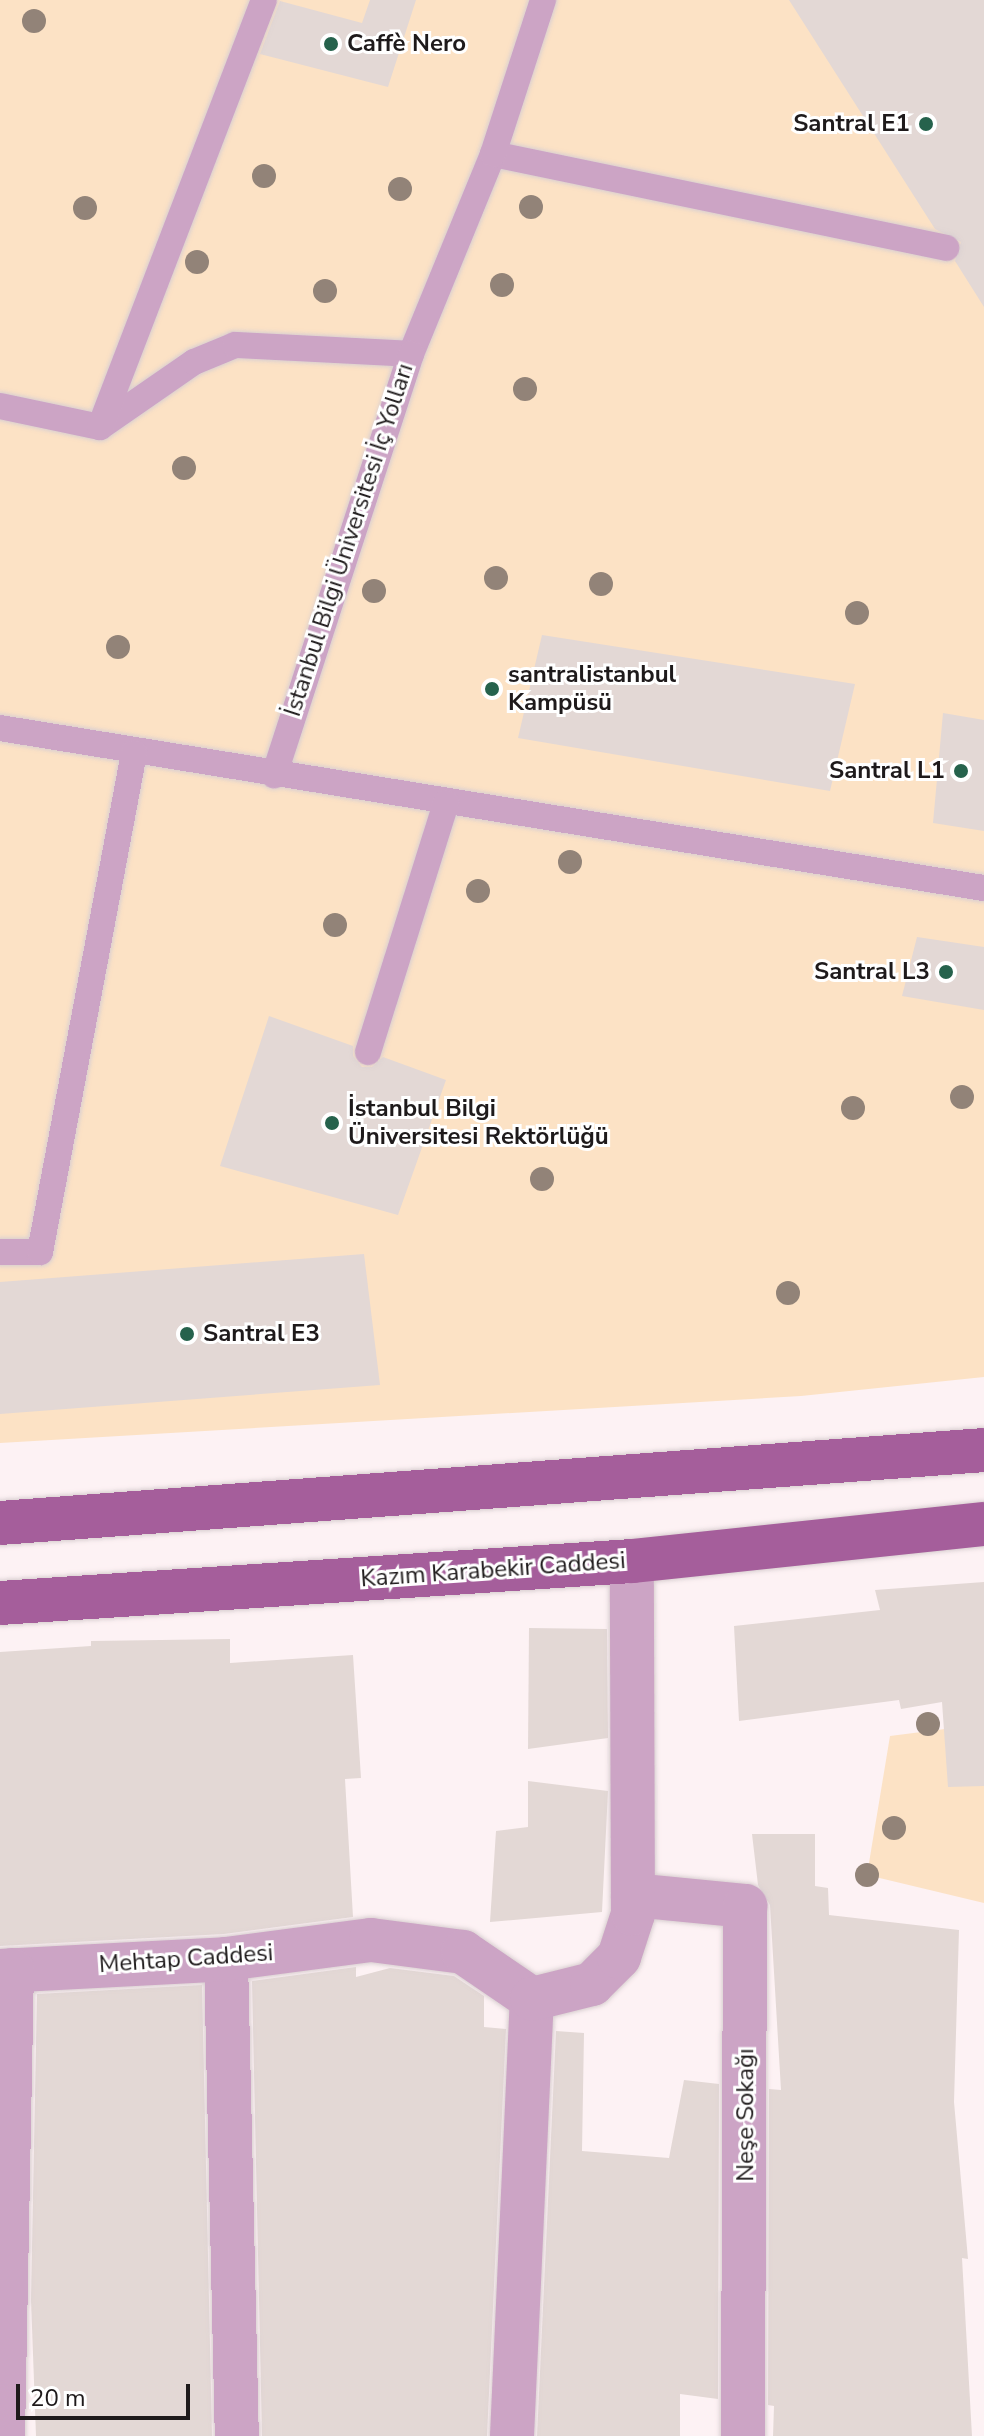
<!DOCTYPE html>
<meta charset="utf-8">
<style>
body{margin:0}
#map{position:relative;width:984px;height:2436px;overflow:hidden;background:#fdf2f4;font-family:"Nunito Sans",sans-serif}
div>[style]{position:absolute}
.green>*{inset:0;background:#fce2c5}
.building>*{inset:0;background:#e3d8d5}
.roads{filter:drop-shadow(0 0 2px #d9cfd1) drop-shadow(0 0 2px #d9cfd1)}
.lane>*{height:26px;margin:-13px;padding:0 13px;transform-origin:13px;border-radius:13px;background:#cca4c5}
.street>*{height:44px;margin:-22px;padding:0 22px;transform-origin:22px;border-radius:22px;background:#cca4c5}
.primary>*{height:44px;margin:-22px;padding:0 22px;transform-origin:22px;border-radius:22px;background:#a55e9b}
.trees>*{width:24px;height:24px;margin:-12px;border-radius:50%;background:#928378}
.dots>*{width:22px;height:22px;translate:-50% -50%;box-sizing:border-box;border:4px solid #fff;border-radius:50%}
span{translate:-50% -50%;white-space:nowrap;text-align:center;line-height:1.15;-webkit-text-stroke:6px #fff;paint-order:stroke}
.poi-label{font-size:24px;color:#1e1a1b;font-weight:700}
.left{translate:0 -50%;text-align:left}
.right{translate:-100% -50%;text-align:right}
.street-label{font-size:24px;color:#1e1a1b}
.scale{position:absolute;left:16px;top:2384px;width:174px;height:36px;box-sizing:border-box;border:4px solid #1e1a1b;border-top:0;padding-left:10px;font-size:24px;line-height:28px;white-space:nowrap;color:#1e1a1b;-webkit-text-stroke:6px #fff;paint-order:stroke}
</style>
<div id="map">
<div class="green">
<div style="clip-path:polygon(0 0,984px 0,984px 1377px,801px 1396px,0 1443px)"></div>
<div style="clip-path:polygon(984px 1724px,984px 1903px,867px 1875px,890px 1736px)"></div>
</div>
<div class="building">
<div style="clip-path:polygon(370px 0,416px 0,388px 87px,260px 54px,280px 1px,362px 23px)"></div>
<div style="clip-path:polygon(789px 0,984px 0,984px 307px,955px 261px,961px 242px,935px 229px)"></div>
<div style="clip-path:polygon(542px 635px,855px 684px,830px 791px,518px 738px)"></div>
<div style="clip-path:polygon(943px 713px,984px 720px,984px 831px,933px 823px)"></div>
<div style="clip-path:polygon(917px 937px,984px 947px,984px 1010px,902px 996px)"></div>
<div style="clip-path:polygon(269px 1016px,353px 1046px,353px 1056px,362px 1067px,372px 1067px,383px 1057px,446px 1080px,398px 1215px,220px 1166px)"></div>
<div style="clip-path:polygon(364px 1254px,380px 1385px,0 1414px,0 1282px)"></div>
<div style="clip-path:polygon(984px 1582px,984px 1786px,948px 1787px,942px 1702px,901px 1709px,899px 1700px,739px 1721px,734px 1626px,880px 1610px,875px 1590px)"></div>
<div style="clip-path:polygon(529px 1628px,607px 1629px,608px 1738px,528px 1749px)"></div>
<div style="clip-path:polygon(230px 1639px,230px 1663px,353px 1655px,361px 1778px,345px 1779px,353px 1917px,224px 1934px,0 1946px,0 1652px,91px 1646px,91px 1641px)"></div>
<div style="clip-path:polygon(528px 1781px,608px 1791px,602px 1912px,490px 1922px,496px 1831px,528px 1827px)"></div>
<div style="clip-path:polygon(752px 1834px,815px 1834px,815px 1886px,828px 1888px,829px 1915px,959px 1930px,954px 2102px,968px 2259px,962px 2258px,972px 2436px,773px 2436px,774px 2406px,768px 2405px,769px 2089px,781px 2090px,770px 1905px,758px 1885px)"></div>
<div style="clip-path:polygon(356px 1967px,356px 1977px,390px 1968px,454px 1976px,484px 1996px,484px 2027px,506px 2029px,487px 2436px,262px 2436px,252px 1981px)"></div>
<div style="clip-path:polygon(202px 1985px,212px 2436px,36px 2436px,31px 2300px,37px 1994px)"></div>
<div style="clip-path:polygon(556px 2031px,584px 2033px,582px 2151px,669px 2158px,684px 2080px,719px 2084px,718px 2399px,680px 2394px,680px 2436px,537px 2436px)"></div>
</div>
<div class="roads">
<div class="lane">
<div style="left:493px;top:154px;width:463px;rotate:11.7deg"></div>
<div style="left:411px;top:354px;width:216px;rotate:-67.7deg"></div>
<div style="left:493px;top:154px;width:162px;rotate:-72deg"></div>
<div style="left:0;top:406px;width:102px;rotate:11.9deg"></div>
<div style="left:100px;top:427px;width:114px;rotate:-34.7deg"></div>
<div style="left:194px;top:362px;width:44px;rotate:-22.5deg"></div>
<div style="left:235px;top:345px;width:176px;rotate:2.9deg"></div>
<div style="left:411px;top:354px;width:443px;rotate:108deg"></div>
<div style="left:100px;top:427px;width:457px;rotate:-69deg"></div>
<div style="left:0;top:728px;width:997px;rotate:9.24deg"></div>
<div style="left:368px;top:1052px;width:261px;rotate:-72.6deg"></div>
<div style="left:0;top:1252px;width:40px"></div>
<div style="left:40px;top:1252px;width:508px;rotate:-79.33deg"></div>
</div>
<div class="street">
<div style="left:633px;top:1895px;width:113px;rotate:5.6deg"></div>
<div style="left:745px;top:1906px;width:530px;rotate:90.22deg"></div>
<div style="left:226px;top:1959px;width:477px;rotate:88.7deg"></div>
<div style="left:0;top:1971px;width:226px;rotate:-3deg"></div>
<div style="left:226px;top:1959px;width:146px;rotate:-7.5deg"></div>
<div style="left:371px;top:1940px;width:93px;rotate:7.4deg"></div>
<div style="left:463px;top:1952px;width:83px;rotate:34.3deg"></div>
<div style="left:3px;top:2436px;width:466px;rotate:-88.9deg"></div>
<div style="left:512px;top:2436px;width:437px;rotate:-87.4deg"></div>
<div style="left:532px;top:1999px;width:62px;rotate:-14deg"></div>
<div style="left:592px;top:1984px;width:38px;rotate:-45deg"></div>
<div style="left:619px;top:1957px;width:45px;rotate:-72deg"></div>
<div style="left:633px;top:1914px;width:353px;rotate:-90.2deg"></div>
</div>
<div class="primary">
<div style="left:0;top:1523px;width:987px;rotate:-4.24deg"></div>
<div style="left:0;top:1603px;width:633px;rotate:-3.8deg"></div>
<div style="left:632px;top:1561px;width:354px;rotate:-6deg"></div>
</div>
</div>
<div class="trees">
<div style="left:34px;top:21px"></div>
<div style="left:264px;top:176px"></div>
<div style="left:400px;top:189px"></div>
<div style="left:531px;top:207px"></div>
<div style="left:85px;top:208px"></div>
<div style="left:197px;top:262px"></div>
<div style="left:502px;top:285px"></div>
<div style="left:325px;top:291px"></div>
<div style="left:525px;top:389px"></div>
<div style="left:184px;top:468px"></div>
<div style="left:496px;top:578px"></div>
<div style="left:601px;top:584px"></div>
<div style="left:374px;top:591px"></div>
<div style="left:857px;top:613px"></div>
<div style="left:118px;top:647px"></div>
<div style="left:570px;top:862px"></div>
<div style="left:478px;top:891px"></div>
<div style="left:335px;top:925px"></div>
<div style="left:962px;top:1097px"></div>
<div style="left:853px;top:1108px"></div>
<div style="left:542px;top:1179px"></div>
<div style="left:788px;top:1293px"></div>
<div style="left:928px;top:1724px"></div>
<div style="left:894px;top:1828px"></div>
<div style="left:867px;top:1875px"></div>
</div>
<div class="dots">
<div style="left:331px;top:44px;background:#26624c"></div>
<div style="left:926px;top:124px;background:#26624c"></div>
<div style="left:492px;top:689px;background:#26624c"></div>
<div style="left:961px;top:771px;background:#26624c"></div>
<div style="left:946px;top:972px;background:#26624c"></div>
<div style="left:332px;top:1123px;background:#26624c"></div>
<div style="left:187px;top:1334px;background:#26624c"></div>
</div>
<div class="poi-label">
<span class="left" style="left:347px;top:44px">Caffè Nero</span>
<span class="right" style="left:910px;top:124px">Santral E1</span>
<span class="left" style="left:508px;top:689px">santralistanbul<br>Kampüsü</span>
<span class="right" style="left:945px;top:771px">Santral L1</span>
<span class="right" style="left:930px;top:972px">Santral L3</span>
<span class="left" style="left:348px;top:1123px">İstanbul Bilgi<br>Üniversitesi Rektörlüğü</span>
<span class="left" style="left:203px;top:1334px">Santral E3</span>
</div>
<div class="street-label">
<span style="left:349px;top:540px;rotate:-72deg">İstanbul Bilgi Üniversitesi İç Yolları</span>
<span style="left:493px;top:1570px;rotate:-4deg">Kazım Karabekir Caddesi</span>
<span style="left:186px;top:1959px;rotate:-4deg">Mehtap Caddesi</span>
<span style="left:746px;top:2115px;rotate:-90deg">Neşe Sokağı</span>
</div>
<div class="scale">20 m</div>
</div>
